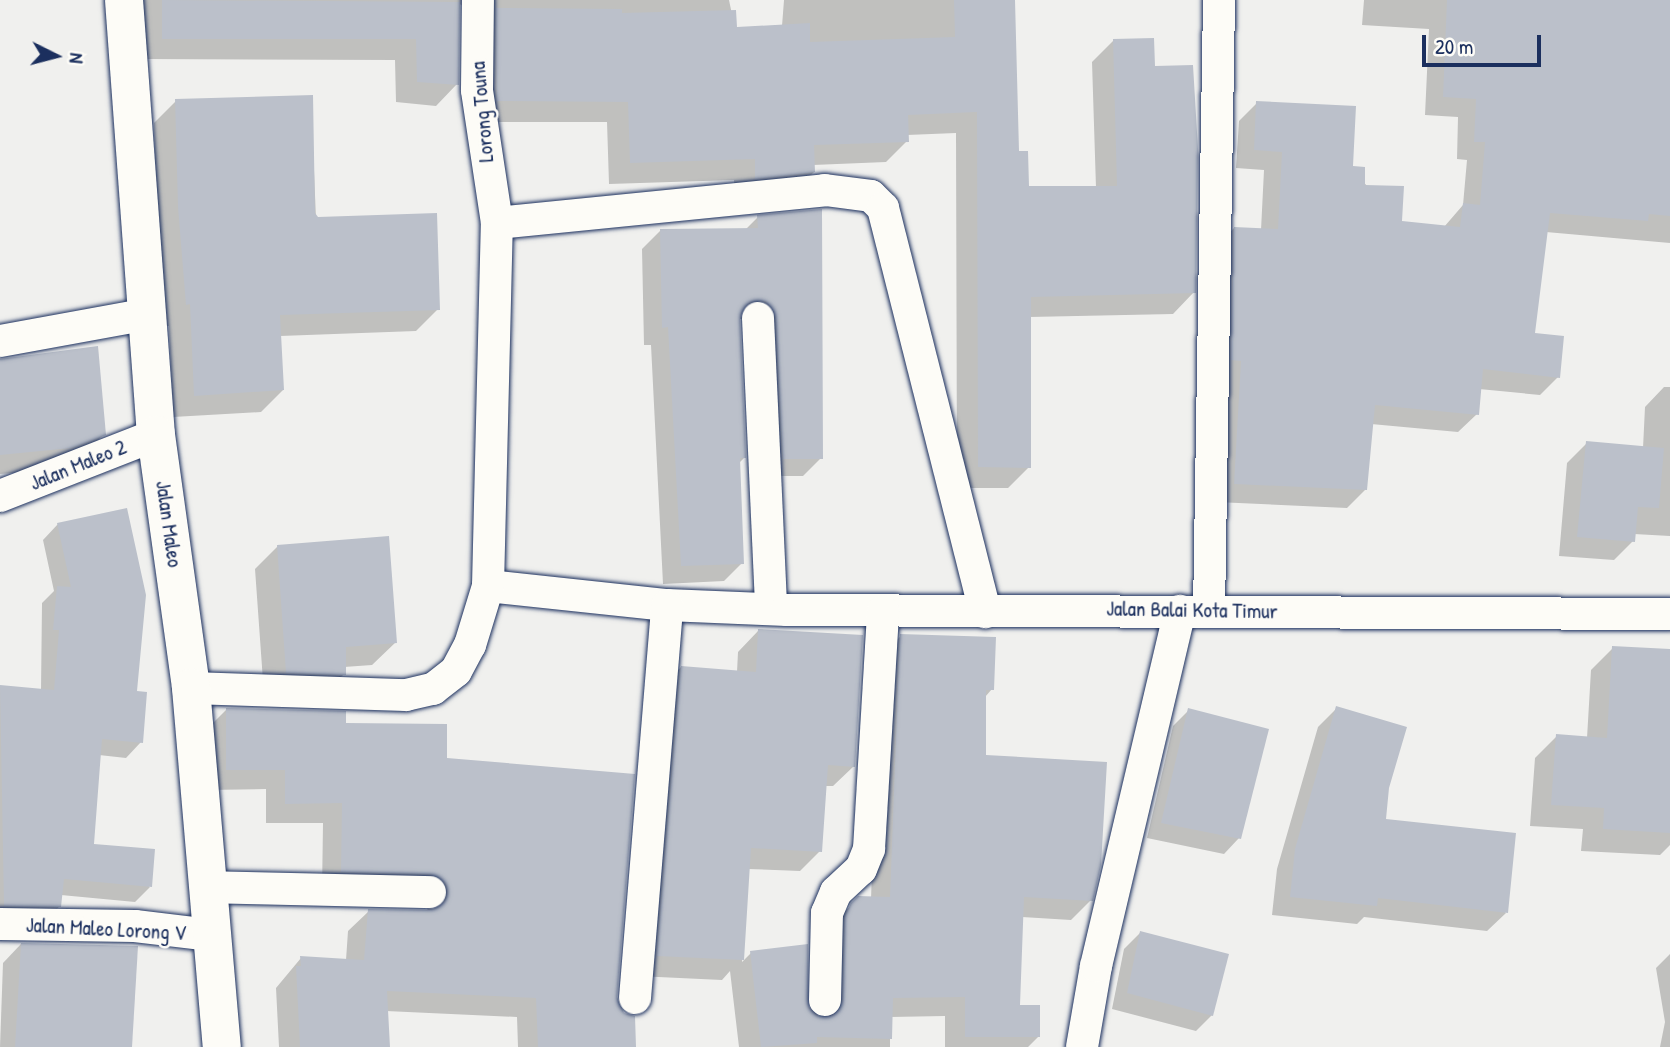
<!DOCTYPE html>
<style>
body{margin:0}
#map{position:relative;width:1670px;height:1047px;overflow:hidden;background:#f0f0ee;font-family:"Patrick Hand",sans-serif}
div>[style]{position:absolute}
.shadow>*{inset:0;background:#0003}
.building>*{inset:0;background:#bbc0ca}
.roads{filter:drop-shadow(0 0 2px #1b2f5e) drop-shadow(0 0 2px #1b2f5e)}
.street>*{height:32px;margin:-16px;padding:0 16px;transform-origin:16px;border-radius:16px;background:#fdfcf7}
.secondary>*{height:38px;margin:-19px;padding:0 19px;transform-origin:19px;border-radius:19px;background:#fdfcf7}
span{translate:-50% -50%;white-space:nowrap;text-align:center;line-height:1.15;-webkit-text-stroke:5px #fdfcf7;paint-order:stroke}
.street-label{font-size:21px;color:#1b2f5e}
.north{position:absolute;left:21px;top:21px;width:70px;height:70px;-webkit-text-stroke:5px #fdfcf7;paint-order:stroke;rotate:96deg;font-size:19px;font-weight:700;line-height:28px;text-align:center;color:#1b2f5e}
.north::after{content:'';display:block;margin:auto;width:24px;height:32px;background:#1b2f5e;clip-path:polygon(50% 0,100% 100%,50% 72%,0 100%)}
.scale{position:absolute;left:1422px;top:35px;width:119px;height:32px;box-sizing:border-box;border:4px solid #1b2f5e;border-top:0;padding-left:9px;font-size:21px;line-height:24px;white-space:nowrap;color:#1b2f5e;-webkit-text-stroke:5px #fdfcf7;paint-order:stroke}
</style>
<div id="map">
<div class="shadow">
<div style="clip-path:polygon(141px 0,729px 0,735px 29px,782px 26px,784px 0,1013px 0,1018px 153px,1027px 188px,1096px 188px,1092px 62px,1114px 40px,1153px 68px,1194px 292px,1173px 314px,1029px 317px,1029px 467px,1008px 488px,957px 488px,956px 133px,907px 135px,907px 141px,886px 162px,813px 165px,814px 172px,792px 193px,735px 199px,734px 180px,609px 184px,607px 122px,477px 122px,473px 12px,458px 3px,457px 84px,436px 106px,396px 102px,395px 60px,141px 59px)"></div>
<div style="clip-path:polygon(1364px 0,1670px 0,1670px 243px,1546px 232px,1533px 334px,1558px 377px,1540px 395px,1479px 389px,1477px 414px,1458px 432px,1371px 424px,1366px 489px,1347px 508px,1216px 502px,1216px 247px,1234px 228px,1261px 230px,1264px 170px,1236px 168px,1239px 121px,1257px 103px,1351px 168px,1400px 223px,1444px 227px,1463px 205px,1467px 160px,1457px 159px,1458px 117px,1425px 115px,1429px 29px,1362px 25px)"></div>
<div style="clip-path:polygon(311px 97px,316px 219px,438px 309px,416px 331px,280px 336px,283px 390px,261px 412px,173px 417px,169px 326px,165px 326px,157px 230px,154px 123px,176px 101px)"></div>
<div style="clip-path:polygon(758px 217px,821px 458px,803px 476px,765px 476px,747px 319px,738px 319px,744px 458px,738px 464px,742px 563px,724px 581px,663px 584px,651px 345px,644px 345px,642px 249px,660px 231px,745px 230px)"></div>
<div style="clip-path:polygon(0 360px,104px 434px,82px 456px,48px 470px,0 474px)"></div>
<div style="clip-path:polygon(1664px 387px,1670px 387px,1670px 536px,1634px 534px,1633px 541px,1614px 560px,1559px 556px,1567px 463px,1587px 443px,1643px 448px,1645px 407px)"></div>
<div style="clip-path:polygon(58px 524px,135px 692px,141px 742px,126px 758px,99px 755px,92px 846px,150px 887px,135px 902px,61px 895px,60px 906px,44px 921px,0 921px,0 687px,41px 690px,42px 603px,54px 591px,43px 540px)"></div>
<div style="clip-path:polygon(278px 546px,396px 642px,372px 665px,344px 667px,344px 674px,321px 697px,264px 695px,255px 569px)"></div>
<div style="clip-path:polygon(758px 631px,854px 766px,833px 786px,825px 786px,820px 851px,800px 871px,748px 869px,742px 962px,751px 953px,822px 1019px,826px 939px,831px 925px,859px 898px,871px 899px,880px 656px,901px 636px,992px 689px,985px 697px,984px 756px,1091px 900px,1071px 920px,1022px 917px,1018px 1006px,1039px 1036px,1028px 1047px,945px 1047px,945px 1016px,890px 1017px,890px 1047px,739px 1047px,730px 971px,722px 980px,637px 976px,661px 688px,681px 667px,737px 672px,738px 652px)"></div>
<div style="clip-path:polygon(1613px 648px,1670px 651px,1670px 845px,1660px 855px,1581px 851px,1583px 829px,1530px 826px,1535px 758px,1557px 736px,1587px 738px,1591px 670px)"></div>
<div style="clip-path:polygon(1337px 708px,1388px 787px,1384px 821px,1506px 913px,1487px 931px,1364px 917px,1357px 924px,1272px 915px,1277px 869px,1318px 727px)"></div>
<div style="clip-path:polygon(227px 709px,344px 725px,445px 760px,615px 998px,635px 1047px,518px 1047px,517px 1017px,386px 1011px,388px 1047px,279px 1047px,276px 988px,301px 958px,346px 960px,348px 931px,369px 911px,428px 912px,426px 903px,322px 891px,323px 823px,266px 823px,266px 789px,207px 790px,206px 730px)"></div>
<div style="clip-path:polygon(1189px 710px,1239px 838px,1224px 854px,1147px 838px,1173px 726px)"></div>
<div style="clip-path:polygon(1140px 933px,1212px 1015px,1196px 1031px,1112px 1009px,1124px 949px)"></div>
<div style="clip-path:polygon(21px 944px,130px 1047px,0 1047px,3px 963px)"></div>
<div style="clip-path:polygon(1670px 954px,1670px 1047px,1660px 1047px,1665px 1022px,1656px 968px)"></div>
</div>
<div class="building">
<div style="clip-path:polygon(162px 0,460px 2px,459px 85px,417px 82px,416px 39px,162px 39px)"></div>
<div style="clip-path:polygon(954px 0,1015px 0,1019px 151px,1028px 151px,1029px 186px,1117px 186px,1113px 39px,1154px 38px,1155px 66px,1193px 65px,1198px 149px,1196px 293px,1031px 297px,1031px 468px,978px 467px,977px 112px,908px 115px,909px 142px,814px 145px,815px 172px,755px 179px,755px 159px,630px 163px,628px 102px,497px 101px,496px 8px,622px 9px,622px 13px,736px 10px,737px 27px,810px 23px,810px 42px,955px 37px)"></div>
<div style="clip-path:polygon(1447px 0,1670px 0,1670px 216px,1649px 214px,1648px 221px,1550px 213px,1535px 333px,1564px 336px,1560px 378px,1483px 369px,1479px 415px,1375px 405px,1367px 490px,1234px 484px,1241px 361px,1231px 360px,1234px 227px,1278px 229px,1282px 152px,1254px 150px,1256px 101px,1356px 106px,1353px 166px,1365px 167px,1365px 185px,1404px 186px,1402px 221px,1460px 227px,1463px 203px,1480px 205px,1485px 142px,1474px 142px,1476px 99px,1443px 97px)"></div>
<div style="clip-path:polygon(313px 95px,315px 213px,318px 217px,437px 213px,440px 310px,280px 315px,284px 390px,194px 396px,190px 304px,186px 305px,178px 207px,175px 99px)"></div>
<div style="clip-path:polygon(822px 209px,823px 459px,783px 459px,776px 317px,766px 301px,749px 302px,740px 319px,746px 458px,740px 458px,744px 564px,681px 566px,668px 327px,662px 328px,660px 229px,758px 228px,757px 215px)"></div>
<div style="clip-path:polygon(98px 346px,106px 435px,71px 448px,0 455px,0 359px)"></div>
<div style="clip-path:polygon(1586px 441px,1664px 448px,1659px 508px,1638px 507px,1635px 542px,1577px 537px)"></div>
<div style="clip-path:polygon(127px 508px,146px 595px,137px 691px,147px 692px,143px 743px,102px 739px,94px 844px,155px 849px,152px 887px,64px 879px,61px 907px,4px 906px,0 685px,54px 690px,59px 630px,53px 630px,57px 586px,71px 587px,57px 523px)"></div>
<div style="clip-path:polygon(389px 536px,397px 643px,346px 647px,346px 675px,286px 673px,277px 545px)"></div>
<div style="clip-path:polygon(758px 629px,863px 635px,855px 767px,828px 765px,822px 852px,751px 848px,744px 960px,657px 956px,681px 666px,756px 672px)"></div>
<div style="clip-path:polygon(900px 634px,996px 637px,994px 690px,986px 690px,986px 755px,1107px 762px,1101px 865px,1093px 901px,1024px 897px,1020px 1005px,1040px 1005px,1040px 1037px,965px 1037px,965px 997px,893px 998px,892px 1039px,817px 1037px,817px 1043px,761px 1047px,750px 951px,808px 944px,809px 1008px,816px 1016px,833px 1016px,843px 1001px,845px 917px,851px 903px,858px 896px,890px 897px)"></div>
<div style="clip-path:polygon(1612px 646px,1670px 649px,1670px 833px,1603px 829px,1604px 808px,1551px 805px,1556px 734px,1607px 738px)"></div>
<div style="clip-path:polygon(1336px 706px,1407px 727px,1389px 788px,1386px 819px,1516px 833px,1508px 913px,1378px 898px,1377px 906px,1290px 897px,1295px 849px)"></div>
<div style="clip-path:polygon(226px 708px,346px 711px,346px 723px,447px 724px,447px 758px,635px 774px,617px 997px,624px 1013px,635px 1016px,636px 1047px,538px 1047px,536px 998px,387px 991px,390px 1047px,300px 1047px,296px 966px,301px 966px,300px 956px,364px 960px,368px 909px,430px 910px,445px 902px,448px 892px,446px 883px,431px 874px,341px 872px,342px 803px,285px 804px,285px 770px,226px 770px)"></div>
<div style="clip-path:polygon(1188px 708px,1269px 729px,1241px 839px,1161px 823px)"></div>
<div style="clip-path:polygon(1140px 931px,1229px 954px,1213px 1016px,1127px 993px)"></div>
<div style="clip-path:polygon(21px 943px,138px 946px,132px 1047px,15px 1047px)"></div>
</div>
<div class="roads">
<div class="street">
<div style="left:497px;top:223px;width:330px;rotate:-5.7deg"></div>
<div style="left:825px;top:190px;width:46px;rotate:7.4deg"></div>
<div style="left:871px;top:196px;width:17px;rotate:45deg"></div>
<div style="left:883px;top:208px;width:417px;rotate:75.8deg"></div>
<div style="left:758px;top:318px;width:291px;rotate:87.4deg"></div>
<div style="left:0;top:341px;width:150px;rotate:-10.3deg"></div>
<div style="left:0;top:496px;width:168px;rotate:-21.4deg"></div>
<div style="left:488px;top:586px;width:180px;rotate:6.1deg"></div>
<div style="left:667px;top:605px;width:120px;rotate:2.4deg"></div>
<div style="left:787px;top:610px;width:883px;rotate:0.26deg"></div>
<div style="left:1209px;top:611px;width:611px;rotate:-89.06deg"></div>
<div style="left:191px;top:688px;width:215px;rotate:1.9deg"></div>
<div style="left:406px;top:695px;width:28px;rotate:-13deg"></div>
<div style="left:433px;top:689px;width:29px;rotate:-38deg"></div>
<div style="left:456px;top:671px;width:30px;rotate:-62deg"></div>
<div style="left:470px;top:645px;width:62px;rotate:-73deg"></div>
<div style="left:488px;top:586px;width:363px;rotate:-88.6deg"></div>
<div style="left:497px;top:223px;width:134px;rotate:-98.6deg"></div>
<div style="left:477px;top:90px;width:90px;rotate:-89.4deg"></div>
<div style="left:207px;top:887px;width:223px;rotate:1.3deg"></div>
<div style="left:0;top:924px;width:135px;rotate:0.8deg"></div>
<div style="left:135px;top:926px;width:77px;rotate:6.8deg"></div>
<div style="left:635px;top:998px;width:394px;rotate:-85.3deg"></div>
<div style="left:825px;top:1000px;width:87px;rotate:-88.7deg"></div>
<div style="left:827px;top:913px;width:23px;rotate:-67deg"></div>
<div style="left:836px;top:892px;width:34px;rotate:-43deg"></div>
<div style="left:861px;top:869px;width:22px;rotate:-68deg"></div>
<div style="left:869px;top:849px;width:238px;rotate:-86.6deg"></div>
<div style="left:1082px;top:1047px;width:82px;rotate:-80.2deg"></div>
<div style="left:1096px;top:966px;width:365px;rotate:-76.7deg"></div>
</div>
<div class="secondary">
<div style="left:124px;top:0;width:436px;rotate:85.8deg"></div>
<div style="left:156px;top:435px;width:255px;rotate:82.1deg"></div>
<div style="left:191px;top:688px;width:360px;rotate:85.1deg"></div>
</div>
</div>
<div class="street-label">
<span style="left:482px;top:112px;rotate:-95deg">Lorong Touna</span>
<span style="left:78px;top:465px;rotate:-22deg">Jalan Maleo 2</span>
<span style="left:169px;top:524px;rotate:82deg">Jalan Maleo</span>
<span style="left:1192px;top:610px;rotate:1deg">Jalan Balai Kota Timur</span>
<span style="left:106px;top:929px;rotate:3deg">Jalan Maleo Lorong V</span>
</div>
<div class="north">N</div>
<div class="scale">20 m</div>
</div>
